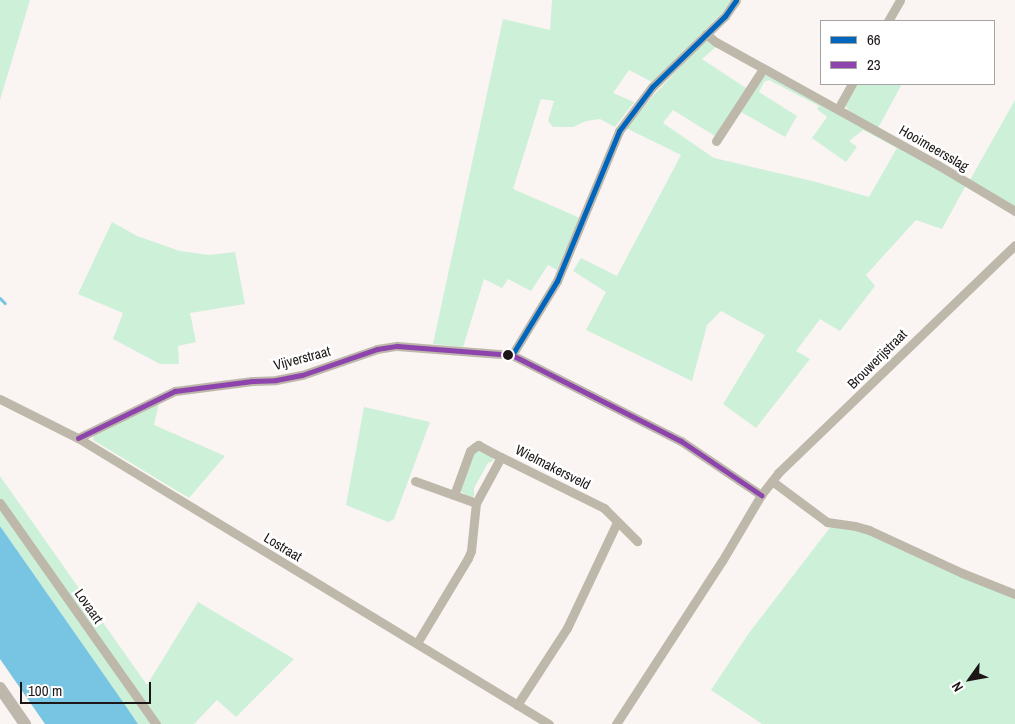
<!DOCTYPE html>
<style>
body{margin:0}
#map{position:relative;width:1015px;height:724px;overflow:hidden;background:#faf4f2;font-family:"Archivo Narrow",sans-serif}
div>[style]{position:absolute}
.green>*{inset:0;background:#cdf0d8}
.water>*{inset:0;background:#77c5e3}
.stream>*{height:2.5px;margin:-1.25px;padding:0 1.25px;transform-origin:1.25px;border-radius:1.25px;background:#77c5e3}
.street>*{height:9px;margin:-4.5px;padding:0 4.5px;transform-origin:4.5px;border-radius:4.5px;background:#bdb8aa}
.secondary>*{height:12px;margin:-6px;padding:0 6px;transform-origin:6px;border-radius:6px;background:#bdb8ab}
.bus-1>*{height:5px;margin:-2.5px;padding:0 2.5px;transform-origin:2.5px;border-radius:2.5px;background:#0065bd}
.bus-2>*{height:5px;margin:-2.5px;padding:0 2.5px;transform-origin:2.5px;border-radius:2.5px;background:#8e44ad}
.dots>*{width:14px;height:14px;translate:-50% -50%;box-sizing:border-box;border:2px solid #fff;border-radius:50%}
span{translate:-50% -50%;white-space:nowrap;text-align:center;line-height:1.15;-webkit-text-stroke:5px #fff;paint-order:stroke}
.street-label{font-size:14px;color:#1c1716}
.legend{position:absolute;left:820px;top:20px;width:175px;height:65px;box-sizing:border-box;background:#fff;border:1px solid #a4a2a2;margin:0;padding:6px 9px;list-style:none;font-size:15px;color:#1c1716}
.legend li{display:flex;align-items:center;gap:10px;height:25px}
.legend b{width:25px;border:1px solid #a4a2a2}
.north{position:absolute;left:945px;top:654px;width:50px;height:50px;-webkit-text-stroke:4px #fff;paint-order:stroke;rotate:238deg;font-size:14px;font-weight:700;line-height:20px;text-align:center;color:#1c1716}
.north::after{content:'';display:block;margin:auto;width:18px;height:22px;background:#1c1716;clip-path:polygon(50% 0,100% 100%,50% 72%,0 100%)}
.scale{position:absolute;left:20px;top:682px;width:131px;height:22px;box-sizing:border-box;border:2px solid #1c1716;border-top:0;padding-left:6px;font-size:15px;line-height:18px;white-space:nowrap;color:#1c1716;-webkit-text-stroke:4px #fff;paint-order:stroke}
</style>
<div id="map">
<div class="green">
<div style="clip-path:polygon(0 0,30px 0,0 100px)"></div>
<div style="clip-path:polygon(552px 0,732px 0,730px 5px,652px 82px,629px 70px,613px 93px,634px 102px,615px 127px,600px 119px,586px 121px,573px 127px,553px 127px,548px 121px,554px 101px,541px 99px,513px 189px,580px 218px,557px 270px,548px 265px,531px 291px,508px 279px,502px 288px,484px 279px,463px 347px,433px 344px,503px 19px,550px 30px)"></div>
<div style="clip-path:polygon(707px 39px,717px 46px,702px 59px,746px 88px,715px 136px,673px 110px,663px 123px,714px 158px,816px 182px,869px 197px,897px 148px,863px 130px,849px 141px,857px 147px,846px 162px,812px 138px,827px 117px,817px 109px,819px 106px,769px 80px,764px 82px,759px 92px,797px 116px,785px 137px,741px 112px,763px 77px,767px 74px,966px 185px,942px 229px,916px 220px,866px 275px,875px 286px,840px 331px,820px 319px,796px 351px,810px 359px,756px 428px,723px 404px,765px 335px,721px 311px,707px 325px,692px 381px,586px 330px,606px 292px,573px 271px,581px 258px,617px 276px,681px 155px,626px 128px,653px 96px)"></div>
<div style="clip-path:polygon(856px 84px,902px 84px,878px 128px,852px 114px,846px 107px,846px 101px)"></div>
<div style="clip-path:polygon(1015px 100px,1015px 207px,970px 180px)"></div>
<div style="clip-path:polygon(112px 222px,137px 236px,180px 251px,209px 255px,235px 252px,245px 304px,190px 313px,196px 342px,178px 346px,179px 364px,160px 364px,113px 339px,123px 313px,78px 294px)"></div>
<div style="clip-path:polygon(159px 403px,154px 425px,225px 456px,189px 498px,93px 440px,94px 435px)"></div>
<div style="clip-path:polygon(364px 407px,430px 422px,394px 519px,388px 522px,346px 505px)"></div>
<div style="clip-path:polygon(478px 449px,492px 456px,493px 461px,488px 463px,474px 488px,474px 496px,471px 498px,460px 491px,473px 452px)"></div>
<div style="clip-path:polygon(0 476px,147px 685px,198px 602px,294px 659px,236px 717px,217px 700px,194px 724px,138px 724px,0 526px)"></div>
<div style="clip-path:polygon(832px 525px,859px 529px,1015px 599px,1015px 724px,762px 724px,711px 690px,749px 633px)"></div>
</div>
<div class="water">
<div style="clip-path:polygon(0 526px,123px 702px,138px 724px,45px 724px,0 659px)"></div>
</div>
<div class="stream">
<div style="left:0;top:298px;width:7px;rotate:45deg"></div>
</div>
<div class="street">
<div style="left:888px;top:21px;width:24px;rotate:-60deg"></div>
<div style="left:706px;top:34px;width:13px;rotate:39deg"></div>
<div style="left:716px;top:42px;width:254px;rotate:29deg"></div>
<div style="left:938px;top:165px;width:90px;rotate:30.9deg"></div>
<div style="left:838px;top:109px;width:29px;rotate:-61deg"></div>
<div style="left:716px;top:141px;width:86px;rotate:-56.9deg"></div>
<div style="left:512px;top:355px;width:87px;rotate:-58.7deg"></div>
<div style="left:557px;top:281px;width:162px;rotate:-67.5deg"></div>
<div style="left:619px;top:131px;width:55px;rotate:-53.1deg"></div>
<div style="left:652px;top:87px;width:102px;rotate:-44.2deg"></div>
<div style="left:725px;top:16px;width:19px;rotate:-55deg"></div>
<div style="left:0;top:399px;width:87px;rotate:26.6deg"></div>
<div style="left:78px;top:438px;width:551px;rotate:31.27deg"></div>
<div style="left:78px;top:438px;width:108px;rotate:-25.9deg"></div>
<div style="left:175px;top:391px;width:78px;rotate:-7.4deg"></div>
<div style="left:252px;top:381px;width:24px;rotate:-2deg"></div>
<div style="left:276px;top:380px;width:26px;rotate:-11deg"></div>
<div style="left:302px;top:375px;width:79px;rotate:-19.1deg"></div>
<div style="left:377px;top:349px;width:20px;rotate:-9deg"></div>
<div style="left:397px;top:346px;width:115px;rotate:4.5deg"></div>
<div style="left:512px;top:355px;width:190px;rotate:27deg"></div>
<div style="left:681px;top:441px;width:97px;rotate:34deg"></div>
<div style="left:415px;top:481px;width:65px;rotate:19.8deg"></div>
<div style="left:772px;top:481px;width:69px;rotate:36.7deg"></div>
<div style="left:827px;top:522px;width:28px;rotate:8deg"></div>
<div style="left:855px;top:526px;width:15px;rotate:16deg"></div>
<div style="left:869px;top:530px;width:102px;rotate:24.8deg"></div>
<div style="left:962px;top:573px;width:57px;rotate:21.6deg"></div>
<div style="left:454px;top:495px;width:47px;rotate:-70deg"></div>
<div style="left:470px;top:451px;width:6px;rotate:-39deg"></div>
<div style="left:475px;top:447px;width:4px;rotate:-34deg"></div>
<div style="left:478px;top:445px;width:26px;rotate:28deg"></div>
<div style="left:0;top:503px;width:271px;rotate:54.8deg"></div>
<div style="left:417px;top:643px;width:99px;rotate:-59deg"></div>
<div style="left:468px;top:558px;width:8px;rotate:-67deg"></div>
<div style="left:471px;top:551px;width:48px;rotate:-84.1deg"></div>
<div style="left:476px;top:503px;width:52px;rotate:-61.5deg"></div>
<div style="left:501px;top:457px;width:115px;rotate:26.3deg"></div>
<div style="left:604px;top:508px;width:47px;rotate:45deg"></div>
<div style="left:517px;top:705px;width:92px;rotate:-57deg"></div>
<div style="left:567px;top:628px;width:117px;rotate:-64.7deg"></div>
<div style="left:616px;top:724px;width:194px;rotate:-57deg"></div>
<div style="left:722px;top:561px;width:77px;rotate:-59.4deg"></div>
<div style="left:761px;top:495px;width:28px;rotate:-52deg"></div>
<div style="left:778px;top:473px;width:329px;rotate:-43.9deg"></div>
</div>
<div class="secondary">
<div style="left:0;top:688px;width:44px;rotate:55.2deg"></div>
</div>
<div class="bus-1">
<div style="left:512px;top:355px;width:87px;rotate:-58.7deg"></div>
<div style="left:557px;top:281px;width:162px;rotate:-67.5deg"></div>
<div style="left:619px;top:131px;width:55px;rotate:-53.1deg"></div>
<div style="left:652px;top:87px;width:102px;rotate:-44.2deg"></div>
<div style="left:725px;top:16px;width:19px;rotate:-55deg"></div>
</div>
<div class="bus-2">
<div style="left:78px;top:438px;width:108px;rotate:-25.9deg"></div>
<div style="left:175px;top:391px;width:78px;rotate:-7.4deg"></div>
<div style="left:252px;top:381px;width:24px;rotate:-2deg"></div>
<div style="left:276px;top:380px;width:26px;rotate:-11deg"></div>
<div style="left:302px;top:375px;width:79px;rotate:-19.1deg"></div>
<div style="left:377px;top:349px;width:20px;rotate:-9deg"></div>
<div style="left:397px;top:346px;width:115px;rotate:4.5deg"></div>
<div style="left:512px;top:355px;width:190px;rotate:27deg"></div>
<div style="left:681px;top:441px;width:97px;rotate:34deg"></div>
</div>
<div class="dots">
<div style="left:508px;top:355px;background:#1c1716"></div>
</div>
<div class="street-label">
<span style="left:934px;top:148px;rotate:30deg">Hooimeersslag</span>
<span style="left:302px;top:358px;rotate:-15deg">Vijverstraat</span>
<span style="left:877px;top:359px;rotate:-45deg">Brouwerijstraat</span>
<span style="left:553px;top:467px;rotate:27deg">Wielmakersveld</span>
<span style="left:283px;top:547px;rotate:31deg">Lostraat</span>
<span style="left:89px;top:606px;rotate:55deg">Lovaart</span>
</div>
<ul class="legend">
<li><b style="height:6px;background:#0065bd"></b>66</li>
<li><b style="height:6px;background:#8e44ad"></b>23</li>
</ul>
<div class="north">N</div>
<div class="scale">100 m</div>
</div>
